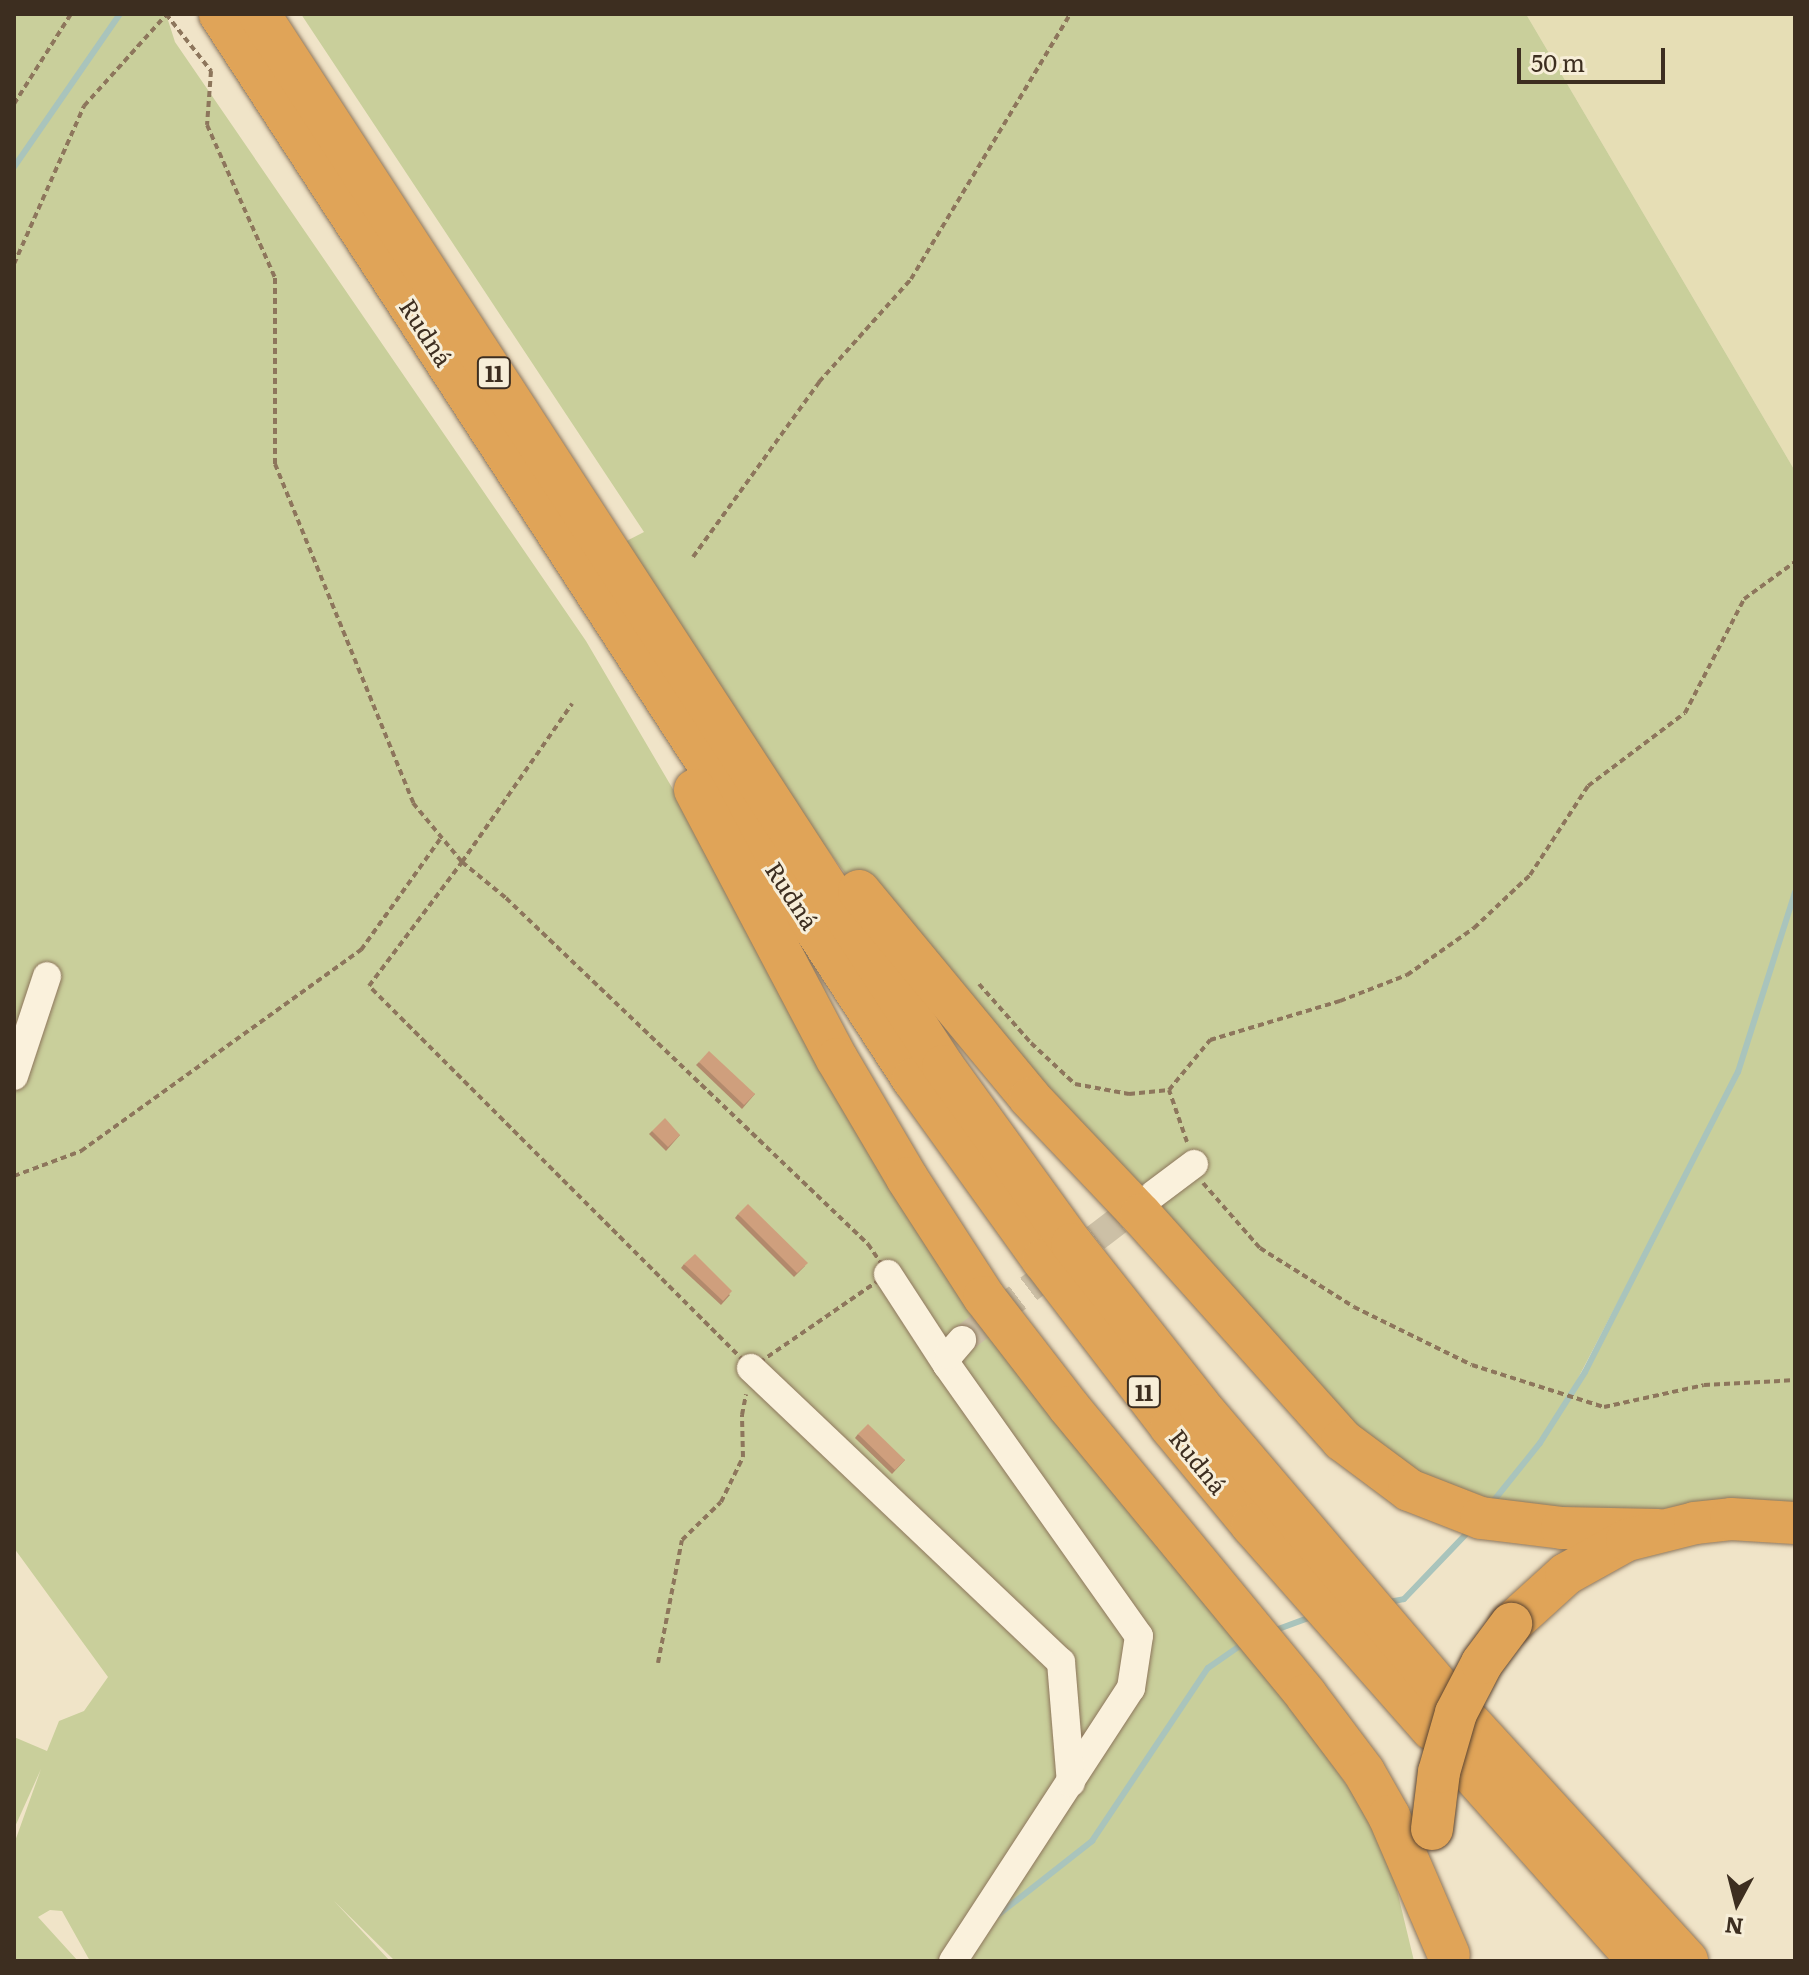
<!DOCTYPE html>
<meta charset="utf-8">
<style>
body{margin:0}
#map{position:relative;width:1809px;height:1975px;overflow:hidden;background:#f0e4c8;font-family:Literata,serif}
div>[style]{position:absolute}
.farmland>*{inset:0;background:#e6deb5}
.green>*{inset:0;background:#c9cf9b}
.stream>*{height:6px;margin:-3px;padding:0 3px;transform-origin:3px;border-radius:3px;background:#a9c4bc}
.minor-tunnel>*{height:28px;margin-top:-14px;transform-origin:0;background:repeating-linear-gradient(90deg,#ccc0a6 0 28px,transparent 0 42px)}
.path>*{height:4px;margin-top:-2px;transform-origin:0;background:repeating-linear-gradient(90deg,#8d765c 0 6px,transparent 0 10px)}
.roads{filter:drop-shadow(0 0 2px #8d765c) drop-shadow(0 0 2px #8d765c)}
.minor>*{height:28px;margin:-14px;padding:0 14px;transform-origin:14px;border-radius:14px;background:#faf1dc}
.highway>*{height:42px;margin:-21px;padding:0 21px;transform-origin:21px;border-radius:21px;background:#e0a458}
.bridges{filter:drop-shadow(0 0 2px #5b4430) drop-shadow(0 0 2px #5b4430)}
.highway-bridge>*{height:42px;margin:-21px;padding:0 21px;transform-origin:21px;border-radius:21px;background:#e0a458}
.wall>*{inset:0;background:#b2896c}
.building>*{inset:0;background:#cf9f7d}
span{translate:-50% -50%;white-space:nowrap;text-align:center;line-height:1.15;-webkit-text-stroke:6px #f7eed8;paint-order:stroke}
.shield-label span{padding:2px 6px;background:#f7eed8;border:2px solid;border-radius:6px;-webkit-text-stroke-width:0}
.shield-label{font-size:22px;color:#3d2e20;font-weight:700}
.street-label{font-size:24px;color:#3d2e20}
.frame{position:absolute;inset:0;border:16px solid #3d2e20;pointer-events:none}
.north{position:absolute;left:1697px;top:1863px;width:80px;height:80px;-webkit-text-stroke:6px #f7eed8;paint-order:stroke;rotate:187deg;font-size:22px;font-weight:700;line-height:32px;text-align:center;color:#3d2e20}
.north::after{content:'';display:block;margin:auto;width:28px;height:36px;background:#3d2e20;clip-path:polygon(50% 0,100% 100%,50% 72%,0 100%)}
.scale{position:absolute;left:1517px;top:48px;width:148px;height:36px;box-sizing:border-box;border:4px solid #3d2e20;border-top:0;padding-left:10px;font-size:24px;line-height:28px;white-space:nowrap;color:#3d2e20;-webkit-text-stroke:6px #f7eed8;paint-order:stroke}
</style>
<div id="map">
<div class="farmland">
<div style="clip-path:polygon(1526px 14px,1795px 14px,1795px 471px)"></div>
</div>
<div class="green">
<div style="clip-path:polygon(14px 14px,166px 14px,175px 42px,586px 641px,988px 1326px,1272px 1678px,1385px 1840px,1414px 1961px,395px 1961px,334px 1901px,390px 1961px,90px 1961px,62px 1911px,50px 1910px,38px 1917px,78px 1961px,14px 1961px,14px 1844px,41px 1769px,14px 1829px,14px 1737px,47px 1751px,59px 1721px,84px 1711px,108px 1677px,14px 1548px)"></div>
<div style="clip-path:polygon(evenodd,301px 14px,1526px 14px,1795px 471px,1795px 1523px,1695px 1523px,1409px 1490px,888px 928px,841px 868px,609px 550px,644px 532px,301px 14px,1670px 1202px,1585px 1372px,1574px 1387px,1574px 1386px,1670px 1202px)"></div>
</div>
<div class="stream">
<div style="left:14px;top:167px;width:186px;rotate:-55.3deg"></div>
<div style="left:1491px;top:1504px;width:78px;rotate:-51.2deg"></div>
<div style="left:1540px;top:1443px;width:84px;rotate:-57.6deg"></div>
<div style="left:1585px;top:1372px;width:337px;rotate:-63deg"></div>
<div style="left:1738px;top:1072px;width:189px;rotate:-72.4deg"></div>
<div style="left:1389px;top:1602px;width:15px;rotate:-11deg"></div>
<div style="left:1404px;top:1599px;width:97px;rotate:-46.3deg"></div>
<div style="left:1273px;top:1631px;width:40px;rotate:-20.2deg"></div>
<div style="left:998px;top:1915px;width:120px;rotate:-38.2deg"></div>
<div style="left:1092px;top:1841px;width:208px;rotate:-56.2deg"></div>
<div style="left:1208px;top:1668px;width:44px;rotate:-34.8deg"></div>
</div>
<div class="minor-tunnel">
<div style="left:962px;top:1340px;width:235px;rotate:-37.4deg"></div>
</div>
<div class="path">
<div style="left:166px;top:14px;width:73px;rotate:51.7deg"></div>
<div style="left:211px;top:71px;width:54px;rotate:94.2deg"></div>
<div style="left:207px;top:125px;width:167px;rotate:66deg"></div>
<div style="left:275px;top:278px;width:186px;rotate:90deg"></div>
<div style="left:275px;top:464px;width:366px;rotate:67.8deg"></div>
<div style="left:413px;top:803px;width:77px;rotate:50.3deg"></div>
<div style="left:462px;top:862px;width:193px;rotate:-55.2deg"></div>
<div style="left:14px;top:104px;width:107px;rotate:-57.7deg"></div>
<div style="left:14px;top:264px;width:173px;rotate:-66.1deg"></div>
<div style="left:84px;top:106px;width:122px;rotate:-48deg"></div>
<div style="left:693px;top:557px;width:216px;rotate:-54.2deg"></div>
<div style="left:819px;top:382px;width:138px;rotate:-48.2deg"></div>
<div style="left:911px;top:279px;width:309px;rotate:-59deg"></div>
<div style="left:462px;top:862px;width:57px;rotate:39.3deg"></div>
<div style="left:506px;top:898px;width:501px;rotate:43.71deg"></div>
<div style="left:868px;top:1244px;width:36px;rotate:56deg"></div>
<div style="left:888px;top:1274px;width:166px;rotate:145.5deg"></div>
<div style="left:751px;top:1368px;width:540px;rotate:-135deg"></div>
<div style="left:369px;top:986px;width:155px;rotate:-53.1deg"></div>
<div style="left:979px;top:984px;width:79px;rotate:48.6deg"></div>
<div style="left:1031px;top:1043px;width:60px;rotate:43deg"></div>
<div style="left:1075px;top:1084px;width:55px;rotate:10.5deg"></div>
<div style="left:1129px;top:1094px;width:40px;rotate:-5.7deg"></div>
<div style="left:1187px;top:1142px;width:55px;rotate:-109.1deg"></div>
<div style="left:1169px;top:1090px;width:65px;rotate:-50.6deg"></div>
<div style="left:1210px;top:1040px;width:136px;rotate:-16.7deg"></div>
<div style="left:1340px;top:1001px;width:72px;rotate:-21.2deg"></div>
<div style="left:1407px;top:975px;width:82px;rotate:-35deg"></div>
<div style="left:1474px;top:928px;width:77px;rotate:-43.4deg"></div>
<div style="left:1530px;top:875px;width:106px;rotate:-56.9deg"></div>
<div style="left:1588px;top:786px;width:121px;rotate:-37deg"></div>
<div style="left:1685px;top:713px;width:128px;rotate:-62.6deg"></div>
<div style="left:1744px;top:599px;width:63px;rotate:-36deg"></div>
<div style="left:14px;top:1176px;width:72px;rotate:-20.5deg"></div>
<div style="left:81px;top:1151px;width:345px;rotate:-35.7deg"></div>
<div style="left:361px;top:950px;width:138px;rotate:-54.5deg"></div>
<div style="left:1203px;top:1183px;width:86px;rotate:48.8deg"></div>
<div style="left:1260px;top:1248px;width:111px;rotate:32.1deg"></div>
<div style="left:1354px;top:1307px;width:131px;rotate:26.2deg"></div>
<div style="left:1472px;top:1365px;width:139px;rotate:17.7deg"></div>
<div style="left:1604px;top:1407px;width:102px;rotate:-12.4deg"></div>
<div style="left:1704px;top:1385px;width:91px;rotate:-3.1deg"></div>
<div style="left:658px;top:1663px;width:125px;rotate:-79deg"></div>
<div style="left:682px;top:1540px;width:54px;rotate:-44.3deg"></div>
<div style="left:721px;top:1502px;width:50px;rotate:-63.9deg"></div>
<div style="left:743px;top:1457px;width:42px;rotate:-91.4deg"></div>
<div style="left:742px;top:1415px;width:21px;rotate:-79deg"></div>
</div>
<div class="roads">
<div class="minor">
<div style="left:14px;top:1076px;width:105px;rotate:-71.7deg"></div>
<div style="left:1154px;top:1194px;width:50px;rotate:-36.9deg"></div>
<div style="left:888px;top:1274px;width:108px;rotate:57deg"></div>
<div style="left:947px;top:1365px;width:332px;rotate:54.7deg"></div>
<div style="left:1139px;top:1636px;width:53px;rotate:98.7deg"></div>
<div style="left:1131px;top:1688px;width:326px;rotate:123.1deg"></div>
<div style="left:947px;top:1365px;width:10px;rotate:-79deg"></div>
<div style="left:949px;top:1355px;width:20px;rotate:-49deg"></div>
<div style="left:751px;top:1368px;width:427px;rotate:43.5deg"></div>
<div style="left:1061px;top:1662px;width:121px;rotate:85.3deg"></div>
</div>
<div class="highway">
<div style="left:220px;top:14px;width:1271px;rotate:56.95deg"></div>
<div style="left:913px;top:1079px;width:223px;rotate:54.3deg"></div>
<div style="left:1043px;top:1260px;width:210px;rotate:52.5deg"></div>
<div style="left:1171px;top:1427px;width:127px;rotate:50.4deg"></div>
<div style="left:1252px;top:1525px;width:272px;rotate:48.6deg"></div>
<div style="left:259px;top:14px;width:1255px;rotate:56.97deg"></div>
<div style="left:943px;top:1066px;width:220px;rotate:54.1deg"></div>
<div style="left:1072px;top:1244px;width:205px;rotate:51.7deg"></div>
<div style="left:1199px;top:1405px;width:381px;rotate:49.6deg"></div>
<div style="left:695px;top:790px;width:304px;rotate:62.2deg"></div>
<div style="left:837px;top:1059px;width:138px;rotate:59.5deg"></div>
<div style="left:907px;top:1178px;width:142px;rotate:57.1deg"></div>
<div style="left:984px;top:1297px;width:139px;rotate:52.3deg"></div>
<div style="left:1069px;top:1407px;width:373px;rotate:50.5deg"></div>
<div style="left:1306px;top:1695px;width:96px;rotate:53deg"></div>
<div style="left:1364px;top:1772px;width:51px;rotate:60.4deg"></div>
<div style="left:1389px;top:1816px;width:151px;rotate:66.7deg"></div>
<div style="left:859px;top:891px;width:268px;rotate:50.4deg"></div>
<div style="left:1030px;top:1098px;width:161px;rotate:46.5deg"></div>
<div style="left:1141px;top:1215px;width:302px;rotate:48.2deg"></div>
<div style="left:1342px;top:1440px;width:84px;rotate:36.7deg"></div>
<div style="left:1409px;top:1490px;width:77px;rotate:21.3deg"></div>
<div style="left:1481px;top:1518px;width:82px;rotate:7deg"></div>
<div style="left:1562px;top:1528px;width:96px;rotate:1.2deg"></div>
<div style="left:1511px;top:1624px;width:74px;rotate:-42.3deg"></div>
<div style="left:1566px;top:1574px;width:70px;rotate:-29.1deg"></div>
<div style="left:1627px;top:1540px;width:70px;rotate:-14deg"></div>
<div style="left:1695px;top:1523px;width:36px;rotate:-6deg"></div>
<div style="left:1731px;top:1519px;width:64px;rotate:3.6deg"></div>
<div style="left:1470px;top:1723px;width:322px;rotate:47.6deg"></div>
<div style="left:1458px;top:1758px;width:272px;rotate:48.3deg"></div>
</div>
</div>
<div class="bridges">
<div class="highway-bridge">
<div style="left:1432px;top:1829px;width:57px;rotate:-83deg"></div>
<div style="left:1439px;top:1772px;width:61px;rotate:-73.9deg"></div>
<div style="left:1456px;top:1713px;width:56px;rotate:-62.5deg"></div>
<div style="left:1482px;top:1663px;width:49px;rotate:-53.4deg"></div>
</div>
</div>
<div class="wall">
<div style="clip-path:polygon(699px 1062px,755px 1094px,742px 1109px,696px 1065px)"></div>
<div style="clip-path:polygon(652px 1131px,680px 1135px,666px 1151px,649px 1134px)"></div>
<div style="clip-path:polygon(738px 1214px,805px 1266px,794px 1277px,735px 1218px)"></div>
<div style="clip-path:polygon(684px 1264px,730px 1295px,721px 1305px,681px 1268px)"></div>
<div style="clip-path:polygon(858px 1434px,905px 1460px,892px 1474px,855px 1438px)"></div>
</div>
<div class="building">
<div style="clip-path:polygon(709px 1051px,755px 1094px,744px 1105px,699px 1062px)"></div>
<div style="clip-path:polygon(665px 1118px,680px 1135px,668px 1147px,652px 1131px)"></div>
<div style="clip-path:polygon(748px 1204px,808px 1263px,797px 1273px,738px 1214px)"></div>
<div style="clip-path:polygon(695px 1254px,732px 1291px,723px 1301px,684px 1264px)"></div>
<div style="clip-path:polygon(868px 1424px,905px 1460px,895px 1470px,858px 1434px)"></div>
</div>
<div class="shield-label">
<span style="left:494px;top:373px">11</span>
<span style="left:1144px;top:1392px">11</span>
</div>
<div class="street-label">
<span style="left:427px;top:332px;rotate:57deg">Rudná</span>
<span style="left:793px;top:895px;rotate:57deg">Rudná</span>
<span style="left:1199px;top:1461px;rotate:51deg">Rudná</span>
</div>
<div class="frame"></div>
<div class="north">N</div>
<div class="scale">50 m</div>
</div>
